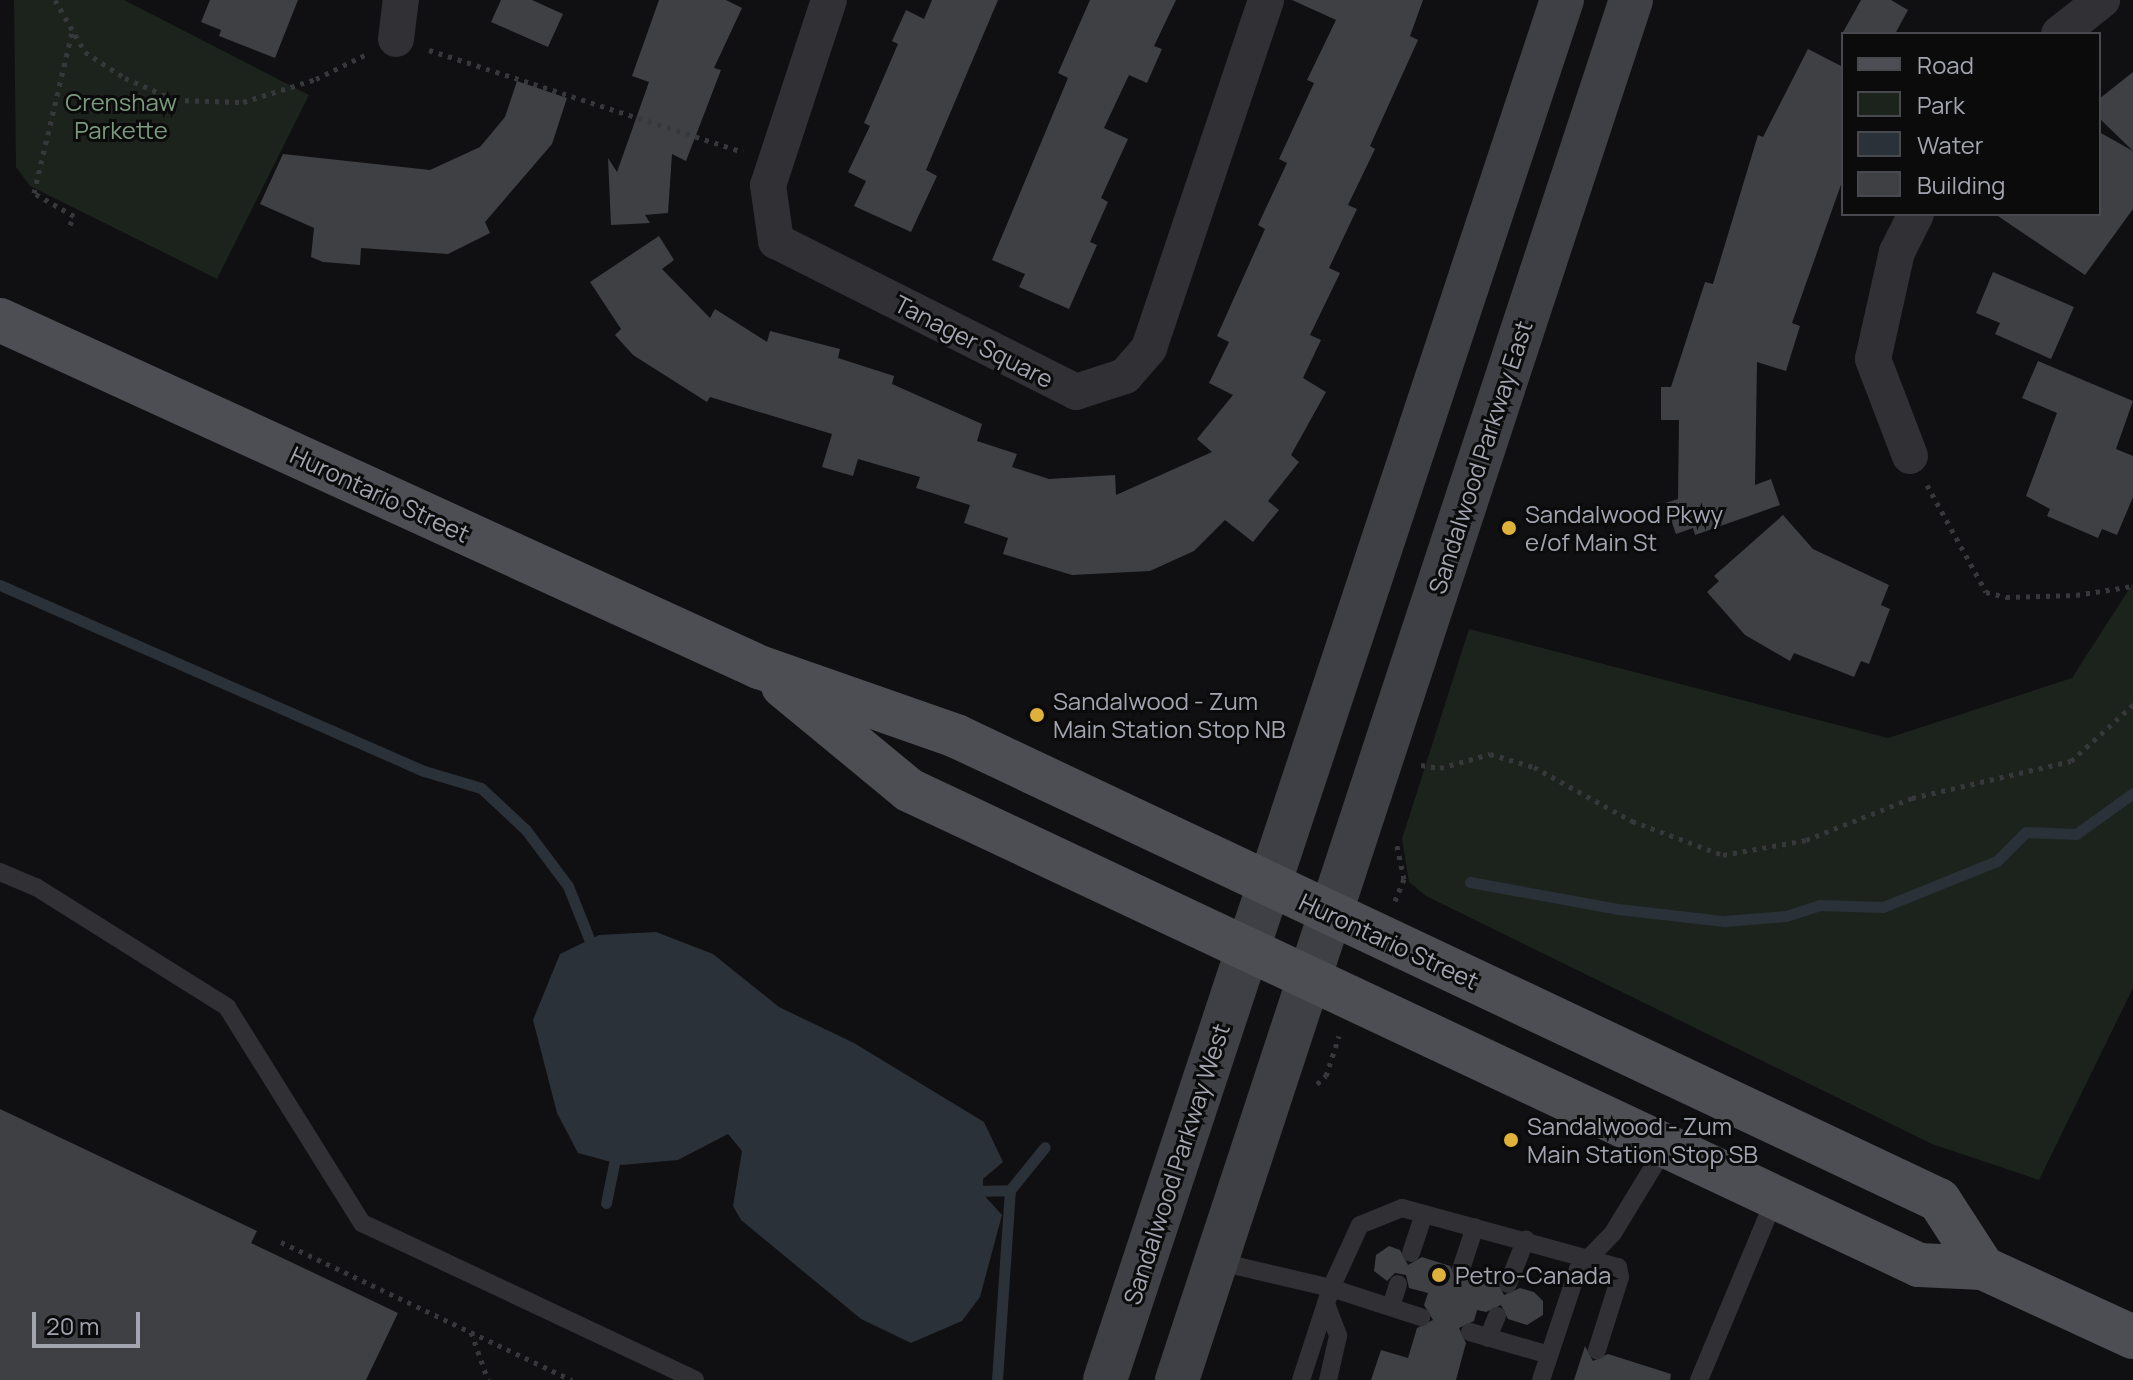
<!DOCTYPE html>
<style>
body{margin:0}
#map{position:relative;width:2133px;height:1380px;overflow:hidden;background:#100f11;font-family:Manrope,sans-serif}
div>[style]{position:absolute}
.green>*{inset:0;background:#1c231d}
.water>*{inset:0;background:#2a3138}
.stream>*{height:11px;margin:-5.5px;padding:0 5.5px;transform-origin:5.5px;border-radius:5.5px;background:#2a3138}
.building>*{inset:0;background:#3f4044}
.path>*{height:5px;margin-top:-2.5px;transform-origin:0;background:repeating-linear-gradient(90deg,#37383c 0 4px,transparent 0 10px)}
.service>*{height:18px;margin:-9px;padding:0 9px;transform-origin:9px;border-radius:9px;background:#313135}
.minor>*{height:36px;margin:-18px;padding:0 18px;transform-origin:18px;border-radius:18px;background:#313135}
.secondary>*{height:44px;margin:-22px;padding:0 22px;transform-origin:22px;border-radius:22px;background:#3f4045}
.primary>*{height:44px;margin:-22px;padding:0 22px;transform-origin:22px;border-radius:22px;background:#4d4e54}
.dots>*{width:22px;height:22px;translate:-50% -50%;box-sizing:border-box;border:4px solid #0b0b0c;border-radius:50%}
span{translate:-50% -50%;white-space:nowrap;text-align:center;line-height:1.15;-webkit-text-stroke:6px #0b0b0c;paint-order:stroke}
.park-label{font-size:24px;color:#7b997f}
.street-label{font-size:24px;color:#a2a5b0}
.poi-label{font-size:24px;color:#a2a5b0}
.left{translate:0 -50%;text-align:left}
.legend{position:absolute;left:1841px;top:32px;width:260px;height:184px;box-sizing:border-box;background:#0b0b0c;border:2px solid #47494e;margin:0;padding:10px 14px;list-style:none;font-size:24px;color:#a2a5b0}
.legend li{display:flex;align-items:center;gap:16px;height:40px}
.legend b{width:40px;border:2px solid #47494e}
.scale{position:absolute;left:32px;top:1312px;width:108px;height:36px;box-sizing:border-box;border:4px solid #a2a5b0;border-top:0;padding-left:10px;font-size:24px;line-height:28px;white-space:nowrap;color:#a2a5b0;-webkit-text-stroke:6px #0b0b0c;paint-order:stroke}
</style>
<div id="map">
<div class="green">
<div style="clip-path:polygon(14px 0,124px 0,309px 95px,217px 279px,30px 186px,16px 167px)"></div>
<div style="clip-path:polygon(2133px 583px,2133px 988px,2039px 1180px,1932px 1144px,1426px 896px,1409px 882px,1402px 839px,1469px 629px,1888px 738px,2072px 678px)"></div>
</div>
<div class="water">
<div style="clip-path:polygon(656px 932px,713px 954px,779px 1007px,854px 1043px,984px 1122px,1003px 1162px,983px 1179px,983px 1194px,1002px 1215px,980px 1297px,962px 1321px,911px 1343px,861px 1319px,741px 1220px,733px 1206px,742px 1151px,728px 1134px,678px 1160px,622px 1165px,578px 1153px,557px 1113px,533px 1020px,560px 954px,599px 935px)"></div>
</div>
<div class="stream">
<div style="left:0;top:585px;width:463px;rotate:23.7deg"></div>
<div style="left:424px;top:771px;width:59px;rotate:16.6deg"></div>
<div style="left:481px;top:788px;width:62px;rotate:43deg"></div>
<div style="left:526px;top:830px;width:70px;rotate:53.1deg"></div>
<div style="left:568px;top:886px;width:73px;rotate:68.3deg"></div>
<div style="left:1470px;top:882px;width:150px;rotate:10.3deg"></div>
<div style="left:1618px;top:909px;width:107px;rotate:6.5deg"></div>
<div style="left:1724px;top:921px;width:62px;rotate:-4.6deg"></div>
<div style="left:1786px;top:916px;width:35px;rotate:-18deg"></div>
<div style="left:1819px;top:905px;width:64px;rotate:1.8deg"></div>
<div style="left:1883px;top:907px;width:123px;rotate:-22deg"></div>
<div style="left:1997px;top:861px;width:41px;rotate:-45deg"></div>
<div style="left:2026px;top:832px;width:50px;rotate:2.3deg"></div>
<div style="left:2076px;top:834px;width:70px;rotate:-35.7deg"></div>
<div style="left:971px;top:1191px;width:39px;rotate:-1deg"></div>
<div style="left:1010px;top:1190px;width:55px;rotate:-50.9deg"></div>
<div style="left:606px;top:1203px;width:55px;rotate:-78.5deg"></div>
<div style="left:997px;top:1380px;width:190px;rotate:-86.1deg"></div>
</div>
<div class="building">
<div style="clip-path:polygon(210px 0,298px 0,275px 58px,219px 36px,221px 30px,201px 22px)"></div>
<div style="clip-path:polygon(501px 0,532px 0,563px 14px,548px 47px,491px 22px)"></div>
<div style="clip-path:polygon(659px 0,726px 0,742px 8px,714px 68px,721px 70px,686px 161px,672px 154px,668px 213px,645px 215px,650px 223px,611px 225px,608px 158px,617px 172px,649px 82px,632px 76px)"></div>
<div style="clip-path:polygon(932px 0,998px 0,926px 170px,937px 176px,911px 232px,854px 206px,866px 181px,848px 172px,870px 126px,864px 123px,898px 44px,892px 41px,906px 10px,924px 19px)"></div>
<div style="clip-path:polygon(1090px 0,1176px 0,1154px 46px,1162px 49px,1147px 83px,1129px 75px,1104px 128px,1128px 139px,1101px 198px,1108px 202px,1090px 242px,1097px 245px,1069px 309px,1019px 287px,1025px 274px,992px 260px,1068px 78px,1058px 73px)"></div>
<div style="clip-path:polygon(1292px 0,1423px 0,1410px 36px,1418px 40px,1370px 146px,1375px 149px,1348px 205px,1357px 209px,1329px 268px,1340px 273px,1310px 335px,1321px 340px,1303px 378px,1326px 392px,1291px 455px,1299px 462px,1268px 501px,1279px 510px,1253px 542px,1225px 520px,1194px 551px,1150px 571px,1072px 575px,1003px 554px,1008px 538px,964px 523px,970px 505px,916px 488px,920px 477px,858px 459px,853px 476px,822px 467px,832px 434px,710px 397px,707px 402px,633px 355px,615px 335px,621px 329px,590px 282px,659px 236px,674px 260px,662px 269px,710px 318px,715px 309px,767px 342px,770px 331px,840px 349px,838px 358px,894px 376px,892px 384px,982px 424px,977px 441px,1017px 454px,1012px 467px,1049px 479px,1115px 475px,1116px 495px,1212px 452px,1197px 439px,1233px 395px,1209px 383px,1229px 342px,1217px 336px,1265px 229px,1258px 225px,1287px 163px,1279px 159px,1314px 83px,1307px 80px,1336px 20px)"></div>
<div style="clip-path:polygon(1861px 0,1891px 0,1908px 10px,1895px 34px,1842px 34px)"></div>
<div style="clip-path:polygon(1808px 49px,1843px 67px,1843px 179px,1792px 323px,1800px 326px,1786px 371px,1757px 362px,1755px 485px,1771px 479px,1780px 505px,1695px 535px,1693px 528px,1676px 534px,1665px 503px,1678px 499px,1679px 420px,1661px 420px,1661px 387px,1671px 387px,1705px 282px,1713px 284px,1758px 135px,1763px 137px)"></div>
<div style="clip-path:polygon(2133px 72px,2133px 209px,2085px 275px,1995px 214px,2099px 214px,2099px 132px,2133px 151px,2099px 118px,2099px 99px)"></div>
<div style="clip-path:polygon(517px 81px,567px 98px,552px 144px,485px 222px,490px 233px,448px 254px,361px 248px,360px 265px,323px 262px,311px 257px,314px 228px,260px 204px,283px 154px,430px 170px,480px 147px,505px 117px)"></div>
<div style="clip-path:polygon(1993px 272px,2074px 307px,2051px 359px,1995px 334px,2000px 323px,1976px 313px)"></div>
<div style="clip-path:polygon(2038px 361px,2133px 401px,2116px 449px,2133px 456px,2133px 497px,2117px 535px,2102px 529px,2098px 538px,2047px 516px,2050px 509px,2026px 496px,2057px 413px,2022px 398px)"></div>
<div style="clip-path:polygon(1783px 515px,1813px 549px,1889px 585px,1881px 605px,1890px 609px,1869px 664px,1861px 661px,1854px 677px,1794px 653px,1790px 661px,1745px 635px,1707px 592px,1719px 581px,1714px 576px)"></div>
<div style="clip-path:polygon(0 1109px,257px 1231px,251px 1243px,398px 1313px,366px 1380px,0 1380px)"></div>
<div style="clip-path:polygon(1389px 1246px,1400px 1250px,1408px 1265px,1422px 1257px,1450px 1266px,1458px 1281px,1472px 1273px,1497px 1280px,1504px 1295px,1520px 1288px,1534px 1292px,1543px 1301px,1543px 1315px,1527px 1325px,1508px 1319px,1501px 1305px,1486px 1312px,1477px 1310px,1474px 1321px,1459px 1328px,1466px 1343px,1456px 1380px,1371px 1380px,1381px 1350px,1408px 1358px,1417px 1328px,1433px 1320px,1424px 1305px,1428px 1293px,1409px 1288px,1406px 1275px,1395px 1273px,1387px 1281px,1374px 1271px,1376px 1255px)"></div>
<div style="clip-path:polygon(1585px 1346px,1593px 1361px,1608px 1354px,1671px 1374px,1670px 1380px,1574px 1380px)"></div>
</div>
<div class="path">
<div style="left:55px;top:0;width:60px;rotate:60deg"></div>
<div style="left:85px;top:52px;width:48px;rotate:33deg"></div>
<div style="left:125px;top:78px;width:55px;rotate:23.7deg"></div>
<div style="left:175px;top:100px;width:68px;rotate:1.7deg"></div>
<div style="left:243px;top:102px;width:77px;rotate:-17.5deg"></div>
<div style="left:316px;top:79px;width:55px;rotate:-26.1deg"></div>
<div style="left:429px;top:50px;width:330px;rotate:18deg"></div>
<div style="left:70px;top:225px;width:10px;rotate:-66deg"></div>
<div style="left:74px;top:216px;width:46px;rotate:-150.1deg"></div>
<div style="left:34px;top:193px;width:165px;rotate:-76.7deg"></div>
<div style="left:1927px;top:485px;width:122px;rotate:61.1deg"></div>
<div style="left:1986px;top:592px;width:21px;rotate:14deg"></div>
<div style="left:2006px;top:597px;width:70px;rotate:-1.6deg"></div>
<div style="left:2076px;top:595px;width:58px;rotate:-9deg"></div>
<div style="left:1421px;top:765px;width:19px;rotate:9deg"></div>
<div style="left:1440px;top:768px;width:52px;rotate:-15.6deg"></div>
<div style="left:1490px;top:754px;width:46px;rotate:16.5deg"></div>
<div style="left:1534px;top:767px;width:112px;rotate:28.9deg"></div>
<div style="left:1632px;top:821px;width:97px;rotate:20.5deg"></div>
<div style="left:1723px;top:855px;width:84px;rotate:-10.2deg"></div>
<div style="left:1806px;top:840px;width:114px;rotate:-21.6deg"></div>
<div style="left:1912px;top:798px;width:163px;rotate:-13.1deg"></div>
<div style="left:2071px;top:761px;width:84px;rotate:-42.1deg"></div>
<div style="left:1395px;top:901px;width:24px;rotate:-68deg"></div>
<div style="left:1404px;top:879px;width:35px;rotate:-102deg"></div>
<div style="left:1317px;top:1084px;width:12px;rotate:-42deg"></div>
<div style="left:1326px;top:1076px;width:42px;rotate:-72deg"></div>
<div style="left:281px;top:1242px;width:322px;rotate:25.4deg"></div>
<div style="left:471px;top:1332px;width:51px;rotate:70.5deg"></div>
</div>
<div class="service">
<div style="left:0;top:872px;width:39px;rotate:23deg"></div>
<div style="left:36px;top:887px;width:226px;rotate:32.1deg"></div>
<div style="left:227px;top:1007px;width:255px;rotate:58deg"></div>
<div style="left:362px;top:1223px;width:368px;rotate:25.2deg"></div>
<div style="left:1411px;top:1253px;width:41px;rotate:-71.6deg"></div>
<div style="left:1216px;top:1261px;width:118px;rotate:13.2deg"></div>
<div style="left:1331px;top:1288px;width:95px;rotate:17.9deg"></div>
<div style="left:1461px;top:1269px;width:44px;rotate:-71.6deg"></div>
<div style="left:1508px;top:1284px;width:48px;rotate:-68.2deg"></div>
<div style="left:1326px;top:1304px;width:34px;rotate:69deg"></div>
<div style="left:1338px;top:1336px;width:45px;rotate:102.8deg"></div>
<div style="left:1391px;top:1307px;width:24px;rotate:-73deg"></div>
<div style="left:1470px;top:1332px;width:82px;rotate:16.2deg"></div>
<div style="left:1488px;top:1338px;width:24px;rotate:-68deg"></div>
<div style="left:1301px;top:1380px;width:97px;rotate:-71.9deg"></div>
<div style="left:1331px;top:1288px;width:69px;rotate:-65.3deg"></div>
<div style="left:1360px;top:1225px;width:45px;rotate:-22deg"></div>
<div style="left:1402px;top:1208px;width:224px;rotate:15.3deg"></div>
<div style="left:1618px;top:1267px;width:10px;rotate:79deg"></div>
<div style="left:1620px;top:1277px;width:77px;rotate:107.5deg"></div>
<div style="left:1541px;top:1380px;width:117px;rotate:-71.6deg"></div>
<div style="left:1578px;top:1269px;width:50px;rotate:-45.8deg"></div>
<div style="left:1613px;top:1233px;width:102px;rotate:-58.7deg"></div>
<div style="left:1699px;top:1380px;width:197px;rotate:-67.3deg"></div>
</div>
<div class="minor">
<div style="left:829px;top:0;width:195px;rotate:108.2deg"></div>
<div style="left:768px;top:185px;width:57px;rotate:81.9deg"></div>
<div style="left:776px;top:241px;width:336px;rotate:26.7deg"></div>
<div style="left:1076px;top:392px;width:52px;rotate:-18.1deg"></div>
<div style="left:1125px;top:376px;width:37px;rotate:-49deg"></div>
<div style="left:1149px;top:348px;width:367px;rotate:-71.4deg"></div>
<div style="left:2059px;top:34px;width:55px;rotate:-38.3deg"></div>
<div style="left:396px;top:39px;width:39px;rotate:-83deg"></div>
<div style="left:1910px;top:456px;width:104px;rotate:-110.9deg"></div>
<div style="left:1873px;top:359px;width:110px;rotate:-77.4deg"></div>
<div style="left:1897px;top:252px;width:42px;rotate:-63.4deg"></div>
</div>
<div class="secondary">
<div style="left:1105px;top:1380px;width:1454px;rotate:-71.68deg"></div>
<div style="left:1177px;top:1380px;width:1453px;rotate:-71.79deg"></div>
</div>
<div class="primary">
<div style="left:0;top:320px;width:835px;rotate:24.57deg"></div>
<div style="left:759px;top:667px;width:209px;rotate:19.3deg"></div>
<div style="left:956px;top:736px;width:1087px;rotate:25.27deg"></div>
<div style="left:1939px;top:1200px;width:81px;rotate:57.1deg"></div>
<div style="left:783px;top:686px;width:163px;rotate:39.5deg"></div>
<div style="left:909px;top:790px;width:1116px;rotate:25.19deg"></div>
<div style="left:1919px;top:1265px;width:64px;rotate:2.7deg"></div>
<div style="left:1983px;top:1268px;width:165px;rotate:24.7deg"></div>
</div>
<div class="dots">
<div style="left:1509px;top:528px;background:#deb23a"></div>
<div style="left:1037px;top:715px;background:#deb23a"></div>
<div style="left:1511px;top:1140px;background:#deb23a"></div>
<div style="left:1439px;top:1275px;background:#deb23a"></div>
</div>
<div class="park-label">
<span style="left:121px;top:116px">Crenshaw<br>Parkette</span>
</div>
<div class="street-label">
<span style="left:974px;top:341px;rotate:27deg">Tanager Square</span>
<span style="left:1480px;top:457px;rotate:-72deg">Sandalwood Parkway East</span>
<span style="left:380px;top:494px;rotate:25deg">Hurontario Street</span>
<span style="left:1389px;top:941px;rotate:25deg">Hurontario Street</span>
<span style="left:1176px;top:1164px;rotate:-72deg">Sandalwood Parkway West</span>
</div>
<div class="poi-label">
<span class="left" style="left:1525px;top:528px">Sandalwood Pkwy<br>e/of Main St</span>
<span class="left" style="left:1053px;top:715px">Sandalwood - Zum<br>Main Station Stop NB</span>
<span class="left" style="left:1527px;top:1140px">Sandalwood - Zum<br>Main Station Stop SB</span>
<span class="left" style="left:1455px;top:1275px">Petro-Canada</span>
</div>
<ul class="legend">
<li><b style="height:10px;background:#4d4e54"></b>Road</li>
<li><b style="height:22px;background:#1c231d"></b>Park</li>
<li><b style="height:22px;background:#2a3138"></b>Water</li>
<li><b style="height:22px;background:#3f4044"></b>Building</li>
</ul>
<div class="scale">20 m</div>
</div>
